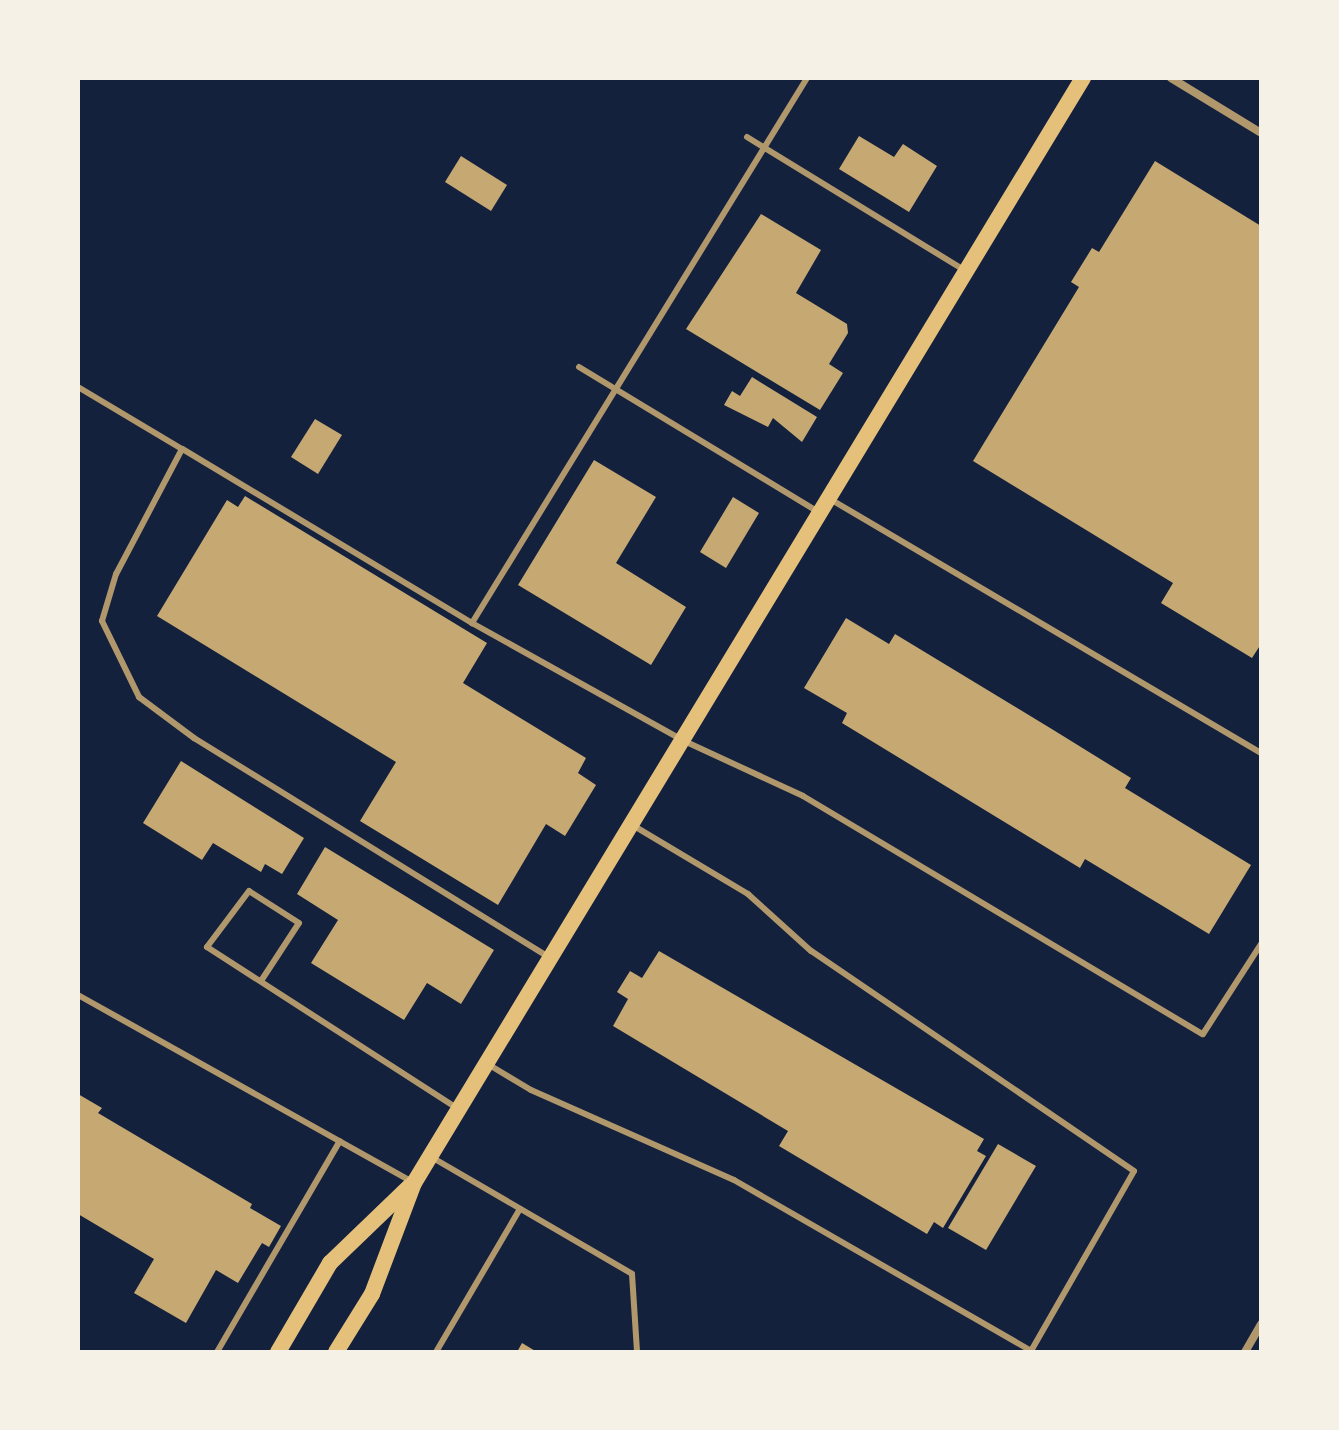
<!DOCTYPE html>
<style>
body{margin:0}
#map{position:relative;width:1339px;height:1430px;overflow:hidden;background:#14213d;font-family:"IBM Plex Sans",sans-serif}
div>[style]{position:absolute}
.building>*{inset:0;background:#c6a872}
.service>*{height:6px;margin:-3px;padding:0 3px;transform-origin:3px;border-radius:3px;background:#b1986c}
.minor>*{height:8px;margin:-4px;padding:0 4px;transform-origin:4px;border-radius:4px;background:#b1986c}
.secondary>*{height:16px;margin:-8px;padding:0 8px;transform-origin:8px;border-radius:8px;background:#e5c07b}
span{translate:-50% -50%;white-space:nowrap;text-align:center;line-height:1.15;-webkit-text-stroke:6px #f6f1e7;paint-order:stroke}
.frame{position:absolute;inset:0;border:80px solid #f6f1e7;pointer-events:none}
</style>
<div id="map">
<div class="building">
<div style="clip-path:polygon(859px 136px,894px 157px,903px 144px,937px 166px,909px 212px,839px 169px)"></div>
<div style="clip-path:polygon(461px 156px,507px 185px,491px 211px,445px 182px)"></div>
<div style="clip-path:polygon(1155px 161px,1261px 226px,1261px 644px,1252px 658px,1161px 603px,1173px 583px,973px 461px,1079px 287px,1071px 282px,1092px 248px,1099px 252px)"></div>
<div style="clip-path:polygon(761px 214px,821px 250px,796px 293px,847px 324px,848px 333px,829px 364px,843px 373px,820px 410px,686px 329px)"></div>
<div style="clip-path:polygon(752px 377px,817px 417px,802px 442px,773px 418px,768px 427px,724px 405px,732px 391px,740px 396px)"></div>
<div style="clip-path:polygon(315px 419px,342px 435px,318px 474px,291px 457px)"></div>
<div style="clip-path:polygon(594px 460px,656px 497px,616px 563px,686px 607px,651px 665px,518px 585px)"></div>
<div style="clip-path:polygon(245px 496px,487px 643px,463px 683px,586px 758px,578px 773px,596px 785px,565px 836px,546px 824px,498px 905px,360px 821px,396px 762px,157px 616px,227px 500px,238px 507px)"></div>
<div style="clip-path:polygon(733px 497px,759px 513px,726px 568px,700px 552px)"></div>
<div style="clip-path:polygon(846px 618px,889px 644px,895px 634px,1055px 731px,1131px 778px,1125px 788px,1251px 865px,1209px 934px,1085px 859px,1080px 868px,842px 723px,847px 713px,804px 688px)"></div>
<div style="clip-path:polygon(181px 761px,304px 838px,282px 874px,265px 864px,261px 872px,213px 843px,202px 860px,143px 823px)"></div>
<div style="clip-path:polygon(325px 847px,494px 950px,461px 1004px,427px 983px,404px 1020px,311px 963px,338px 920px,297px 894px)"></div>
<div style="clip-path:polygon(659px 951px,984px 1139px,977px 1151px,986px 1156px,943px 1228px,934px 1222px,927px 1234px,779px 1146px,788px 1131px,613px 1026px,628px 999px,617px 992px,630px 971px,642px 978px)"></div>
<div style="clip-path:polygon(78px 1094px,102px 1108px,98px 1113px,252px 1204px,250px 1208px,281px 1226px,269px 1247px,262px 1243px,238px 1283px,216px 1270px,186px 1323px,134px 1293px,154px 1259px,78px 1214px)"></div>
<div style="clip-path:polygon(998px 1144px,1036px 1166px,986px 1250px,948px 1228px)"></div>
<div style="clip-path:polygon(522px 1343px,537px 1352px,517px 1352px)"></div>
</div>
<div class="service">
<div style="left:807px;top:78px;width:640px;rotate:121.58deg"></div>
<div style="left:472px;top:623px;width:240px;rotate:29.1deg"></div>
<div style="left:682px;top:740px;width:133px;rotate:24.8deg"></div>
<div style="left:803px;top:796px;width:465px;rotate:30.8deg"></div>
<div style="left:1203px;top:1034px;width:107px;rotate:-57.2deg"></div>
<div style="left:747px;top:137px;width:257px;rotate:31.5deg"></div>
<div style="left:579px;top:367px;width:282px;rotate:31.2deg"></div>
<div style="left:78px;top:387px;width:121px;rotate:30.8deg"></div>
<div style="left:830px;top:499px;width:500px;rotate:30.51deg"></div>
<div style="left:472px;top:623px;width:338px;rotate:-149deg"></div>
<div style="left:182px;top:449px;width:141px;rotate:117.8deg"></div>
<div style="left:116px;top:574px;width:49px;rotate:106.6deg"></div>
<div style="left:102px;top:621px;width:85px;rotate:64deg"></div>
<div style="left:139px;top:697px;width:69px;rotate:36.7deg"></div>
<div style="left:194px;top:738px;width:418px;rotate:31.7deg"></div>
<div style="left:261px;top:981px;width:69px;rotate:-56.8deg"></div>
<div style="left:299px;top:923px;width:59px;rotate:-147.4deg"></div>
<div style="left:249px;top:891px;width:70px;rotate:126.9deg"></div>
<div style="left:207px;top:947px;width:299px;rotate:32.8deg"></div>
<div style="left:78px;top:995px;width:385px;rotate:29.2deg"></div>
<div style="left:486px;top:1063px;width:52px;rotate:31deg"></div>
<div style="left:531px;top:1090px;width:222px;rotate:23.9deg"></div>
<div style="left:734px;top:1180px;width:343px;rotate:29.9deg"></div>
<div style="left:1031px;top:1351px;width:207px;rotate:-60.2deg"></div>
<div style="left:1134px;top:1171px;width:391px;rotate:-145.7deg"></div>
<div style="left:811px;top:951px;width:85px;rotate:-137.9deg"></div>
<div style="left:748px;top:894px;width:133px;rotate:-149.2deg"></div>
<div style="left:433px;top:1158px;width:230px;rotate:30.2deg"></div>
<div style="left:632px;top:1274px;width:78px;rotate:86.3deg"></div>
<div style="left:217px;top:1352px;width:244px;rotate:-59.8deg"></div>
<div style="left:436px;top:1352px;width:166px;rotate:-59.6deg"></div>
</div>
<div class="minor">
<div style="left:1171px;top:78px;width:105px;rotate:31.4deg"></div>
<div style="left:1245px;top:1352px;width:32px;rotate:-60deg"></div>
</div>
<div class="secondary">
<div style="left:278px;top:1352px;width:103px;rotate:-59.7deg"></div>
<div style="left:330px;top:1263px;width:111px;rotate:-43.9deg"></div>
<div style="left:336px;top:1352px;width:68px;rotate:-58.2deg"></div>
<div style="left:372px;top:1294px;width:119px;rotate:-69.3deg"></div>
<div style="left:414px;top:1183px;width:1292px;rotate:-58.81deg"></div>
</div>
<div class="frame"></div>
</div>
